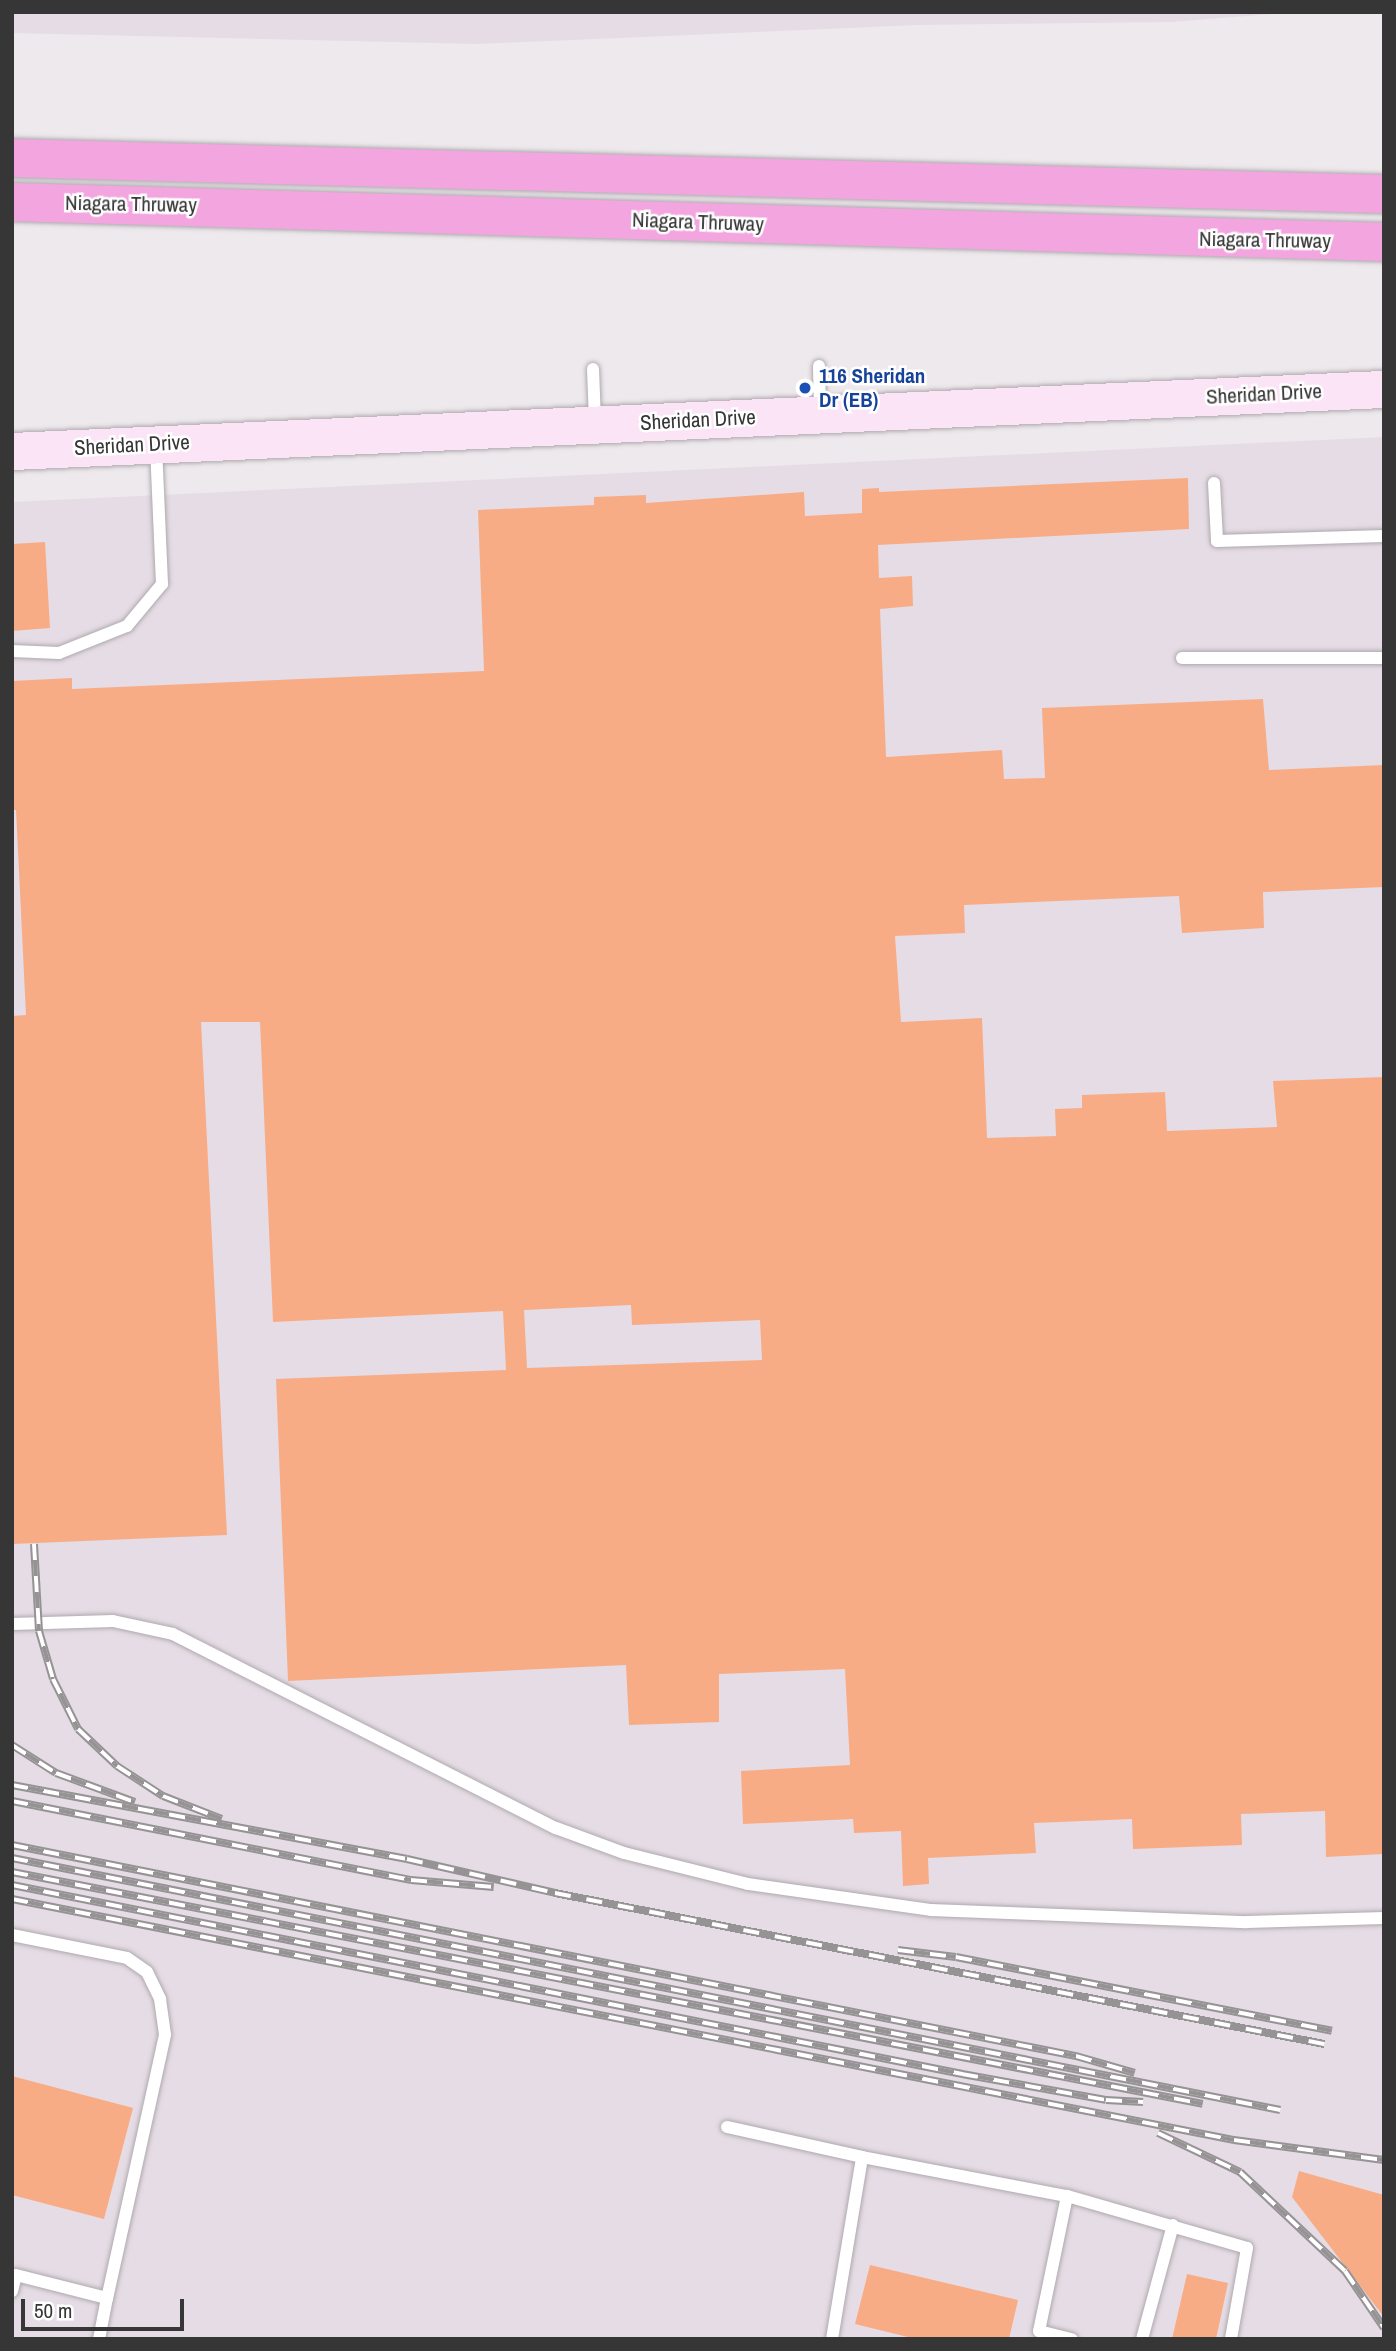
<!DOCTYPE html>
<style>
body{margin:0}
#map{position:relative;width:1396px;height:2351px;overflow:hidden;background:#eee9ed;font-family:"Archivo Narrow",sans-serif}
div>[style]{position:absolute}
.built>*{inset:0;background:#e6dce5}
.building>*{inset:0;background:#f8ac86}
.roads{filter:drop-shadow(0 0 2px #aeaaae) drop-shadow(0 0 2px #aeaaae)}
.lane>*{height:12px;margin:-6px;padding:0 6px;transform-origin:6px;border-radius:6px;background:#fff}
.secondary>*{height:37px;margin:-18.5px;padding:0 18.5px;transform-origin:18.5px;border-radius:18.5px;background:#fbe4f6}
.highway>*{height:38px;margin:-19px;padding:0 19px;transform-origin:19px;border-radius:19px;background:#f3a5e0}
.rail>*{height:8px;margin-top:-4px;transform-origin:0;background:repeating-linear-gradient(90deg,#fff 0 16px,#969395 0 32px);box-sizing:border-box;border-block:2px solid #969395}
.dots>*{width:19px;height:19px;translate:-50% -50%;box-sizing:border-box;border:4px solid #fff;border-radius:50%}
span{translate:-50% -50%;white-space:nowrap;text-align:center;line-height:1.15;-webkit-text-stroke:5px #fff;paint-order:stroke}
.street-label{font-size:21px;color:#373637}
.transit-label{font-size:21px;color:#164399;font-weight:700}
.left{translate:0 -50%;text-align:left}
.frame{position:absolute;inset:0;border:14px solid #373637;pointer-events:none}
.scale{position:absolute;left:21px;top:2299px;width:163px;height:32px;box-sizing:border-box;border:4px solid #373637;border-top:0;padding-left:9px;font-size:21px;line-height:24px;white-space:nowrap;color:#373637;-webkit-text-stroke:5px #fff;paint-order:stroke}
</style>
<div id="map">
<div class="built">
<div style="clip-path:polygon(12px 12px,1297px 12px,1171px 22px,918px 25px,477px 44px,12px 33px)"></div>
<div style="clip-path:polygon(1384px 437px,1384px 2339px,12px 2339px,12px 502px)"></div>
</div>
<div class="building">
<div style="clip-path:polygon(evenodd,1188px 478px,1189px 529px,878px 545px,879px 578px,912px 576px,913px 606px,880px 609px,886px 757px,1002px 750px,1004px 779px,1045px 778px,1042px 708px,1263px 699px,1269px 770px,1384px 765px,1384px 887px,1263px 892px,1264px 928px,1182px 933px,1179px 896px,964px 905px,965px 933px,895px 936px,901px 1022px,982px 1018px,987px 1138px,1056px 1136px,1055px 1109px,1082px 1108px,1082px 1095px,1165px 1092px,1167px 1131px,1277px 1127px,1273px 1081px,1384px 1077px,1384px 1854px,1326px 1857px,1325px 1811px,1241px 1814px,1242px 1845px,1133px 1849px,1132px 1819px,1034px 1823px,1036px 1853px,928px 1858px,929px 1884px,903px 1886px,901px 1831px,854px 1833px,853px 1819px,743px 1824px,741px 1771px,850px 1765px,845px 1669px,719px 1674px,719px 1722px,629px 1725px,626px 1665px,288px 1681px,276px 1379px,506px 1370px,503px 1311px,273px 1322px,260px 1022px,201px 1022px,227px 1535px,12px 1544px,12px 1016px,26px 1015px,16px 810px,12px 810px,12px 681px,72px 678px,72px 689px,484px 671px,478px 510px,594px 505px,594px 497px,646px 495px,646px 503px,804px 492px,805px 516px,862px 513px,862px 489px,879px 488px,879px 492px,1188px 478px,631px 1305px,632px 1325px,760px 1320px,762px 1360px,527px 1368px,524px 1310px,631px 1305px)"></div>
<div style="clip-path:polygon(45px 542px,50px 628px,12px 631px,12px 544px)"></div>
<div style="clip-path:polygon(12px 2076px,133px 2108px,104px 2219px,12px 2195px)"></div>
<div style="clip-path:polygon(1299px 2171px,1384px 2195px,1384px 2317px,1292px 2197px)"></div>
<div style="clip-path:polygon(870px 2265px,1018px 2300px,1009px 2339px,916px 2339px,855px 2324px)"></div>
<div style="clip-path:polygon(1187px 2274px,1228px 2283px,1216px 2339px,1172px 2339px)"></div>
</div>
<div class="roads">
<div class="lane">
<div style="left:819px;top:366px;width:44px;rotate:88.7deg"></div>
<div style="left:593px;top:369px;width:52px;rotate:87.8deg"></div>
<div style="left:1214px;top:483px;width:58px;rotate:87deg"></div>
<div style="left:1217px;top:541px;width:167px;rotate:-1.7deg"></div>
<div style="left:12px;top:651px;width:47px;rotate:2.4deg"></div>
<div style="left:59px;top:653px;width:73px;rotate:-21.7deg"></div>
<div style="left:127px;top:626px;width:55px;rotate:-50.2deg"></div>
<div style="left:162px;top:584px;width:136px;rotate:-92.5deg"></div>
<div style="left:1182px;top:658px;width:202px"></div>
<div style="left:12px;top:1624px;width:101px;rotate:-1.7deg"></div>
<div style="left:113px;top:1621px;width:61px;rotate:12.2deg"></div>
<div style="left:173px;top:1634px;width:429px;rotate:26.9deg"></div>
<div style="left:556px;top:1828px;width:72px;rotate:20.2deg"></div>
<div style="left:624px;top:1853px;width:128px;rotate:14deg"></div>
<div style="left:748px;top:1884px;width:185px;rotate:8.1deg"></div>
<div style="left:931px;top:1910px;width:316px;rotate:2.2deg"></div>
<div style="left:1247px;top:1922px;width:137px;rotate:-1.7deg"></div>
<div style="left:12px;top:1935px;width:117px;rotate:11.3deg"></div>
<div style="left:127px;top:1958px;width:24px;rotate:35deg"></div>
<div style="left:147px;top:1972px;width:30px;rotate:64deg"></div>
<div style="left:160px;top:1999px;width:36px;rotate:82deg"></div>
<div style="left:165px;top:2035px;width:269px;rotate:102.4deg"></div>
<div style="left:727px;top:2127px;width:138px;rotate:12.5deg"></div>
<div style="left:1067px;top:2196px;width:138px;rotate:101.7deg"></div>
<div style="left:1039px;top:2331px;width:34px;rotate:14deg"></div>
<div style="left:12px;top:2291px;width:16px;rotate:-76deg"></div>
<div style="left:16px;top:2275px;width:94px;rotate:14.2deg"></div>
<div style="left:107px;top:2298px;width:42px;rotate:101deg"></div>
<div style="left:832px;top:2339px;width:184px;rotate:-80.6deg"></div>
<div style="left:862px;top:2157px;width:209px;rotate:10.8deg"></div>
<div style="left:1067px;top:2196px;width:187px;rotate:16.1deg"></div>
<div style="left:1247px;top:2248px;width:92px;rotate:100deg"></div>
<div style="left:1142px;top:2339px;width:118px;rotate:-74.8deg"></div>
</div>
<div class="secondary">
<div style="left:12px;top:451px;width:1373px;rotate:-2.59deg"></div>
</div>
<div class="highway">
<div style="left:12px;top:158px;width:1372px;rotate:1.5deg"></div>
<div style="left:12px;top:202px;width:1373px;rotate:1.67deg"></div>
</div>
</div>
<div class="rail">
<div style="left:34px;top:1544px;width:87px;rotate:86.7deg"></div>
<div style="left:39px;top:1631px;width:50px;rotate:73.7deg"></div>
<div style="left:53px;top:1679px;width:56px;rotate:63.4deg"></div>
<div style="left:78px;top:1729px;width:54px;rotate:43.5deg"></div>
<div style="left:117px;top:1766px;width:55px;rotate:33.1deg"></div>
<div style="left:163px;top:1796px;width:63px;rotate:21.3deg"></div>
<div style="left:12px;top:1745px;width:52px;rotate:32.5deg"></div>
<div style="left:56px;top:1773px;width:84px;rotate:20.2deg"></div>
<div style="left:12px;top:1785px;width:402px;rotate:10.6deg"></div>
<div style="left:407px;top:1859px;width:152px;rotate:12.9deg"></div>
<div style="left:555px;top:1893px;width:784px;rotate:11.11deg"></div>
<div style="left:12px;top:1801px;width:407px;rotate:11.2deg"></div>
<div style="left:411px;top:1880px;width:83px;rotate:4.8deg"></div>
<div style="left:12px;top:1845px;width:1085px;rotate:11.22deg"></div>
<div style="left:1076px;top:2056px;width:61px;rotate:16.1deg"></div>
<div style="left:12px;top:1858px;width:1293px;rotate:11.24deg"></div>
<div style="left:12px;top:1872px;width:1213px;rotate:11.02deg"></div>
<div style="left:12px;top:1885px;width:969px;rotate:11.25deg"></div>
<div style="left:962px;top:2074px;width:146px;rotate:10.2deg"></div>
<div style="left:1106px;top:2100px;width:37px;rotate:3deg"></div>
<div style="left:12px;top:1899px;width:1246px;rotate:11.16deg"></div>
<div style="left:1234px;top:2140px;width:151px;rotate:7.6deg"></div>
<div style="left:898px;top:1950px;width:58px;rotate:6.9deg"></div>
<div style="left:956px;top:1957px;width:383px;rotate:11.1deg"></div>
<div style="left:1158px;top:2133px;width:91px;rotate:25.4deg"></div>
<div style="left:1240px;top:2172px;width:144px;rotate:43.3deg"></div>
<div style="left:1345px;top:2271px;width:69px;rotate:55.6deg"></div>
</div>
<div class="dots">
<div style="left:805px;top:388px;background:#1a4fb4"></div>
</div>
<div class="street-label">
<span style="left:131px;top:204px;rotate:1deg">Niagara Thruway</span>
<span style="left:698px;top:222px;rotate:2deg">Niagara Thruway</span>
<span style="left:1265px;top:240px;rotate:1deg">Niagara Thruway</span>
<span style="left:1264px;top:394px;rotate:-3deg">Sheridan Drive</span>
<span style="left:698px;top:420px;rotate:-3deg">Sheridan Drive</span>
<span style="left:132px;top:445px;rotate:-3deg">Sheridan Drive</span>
</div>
<div class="transit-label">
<span class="left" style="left:819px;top:388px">116 Sheridan<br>Dr (EB)</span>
</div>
<div class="frame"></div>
<div class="scale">50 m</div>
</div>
